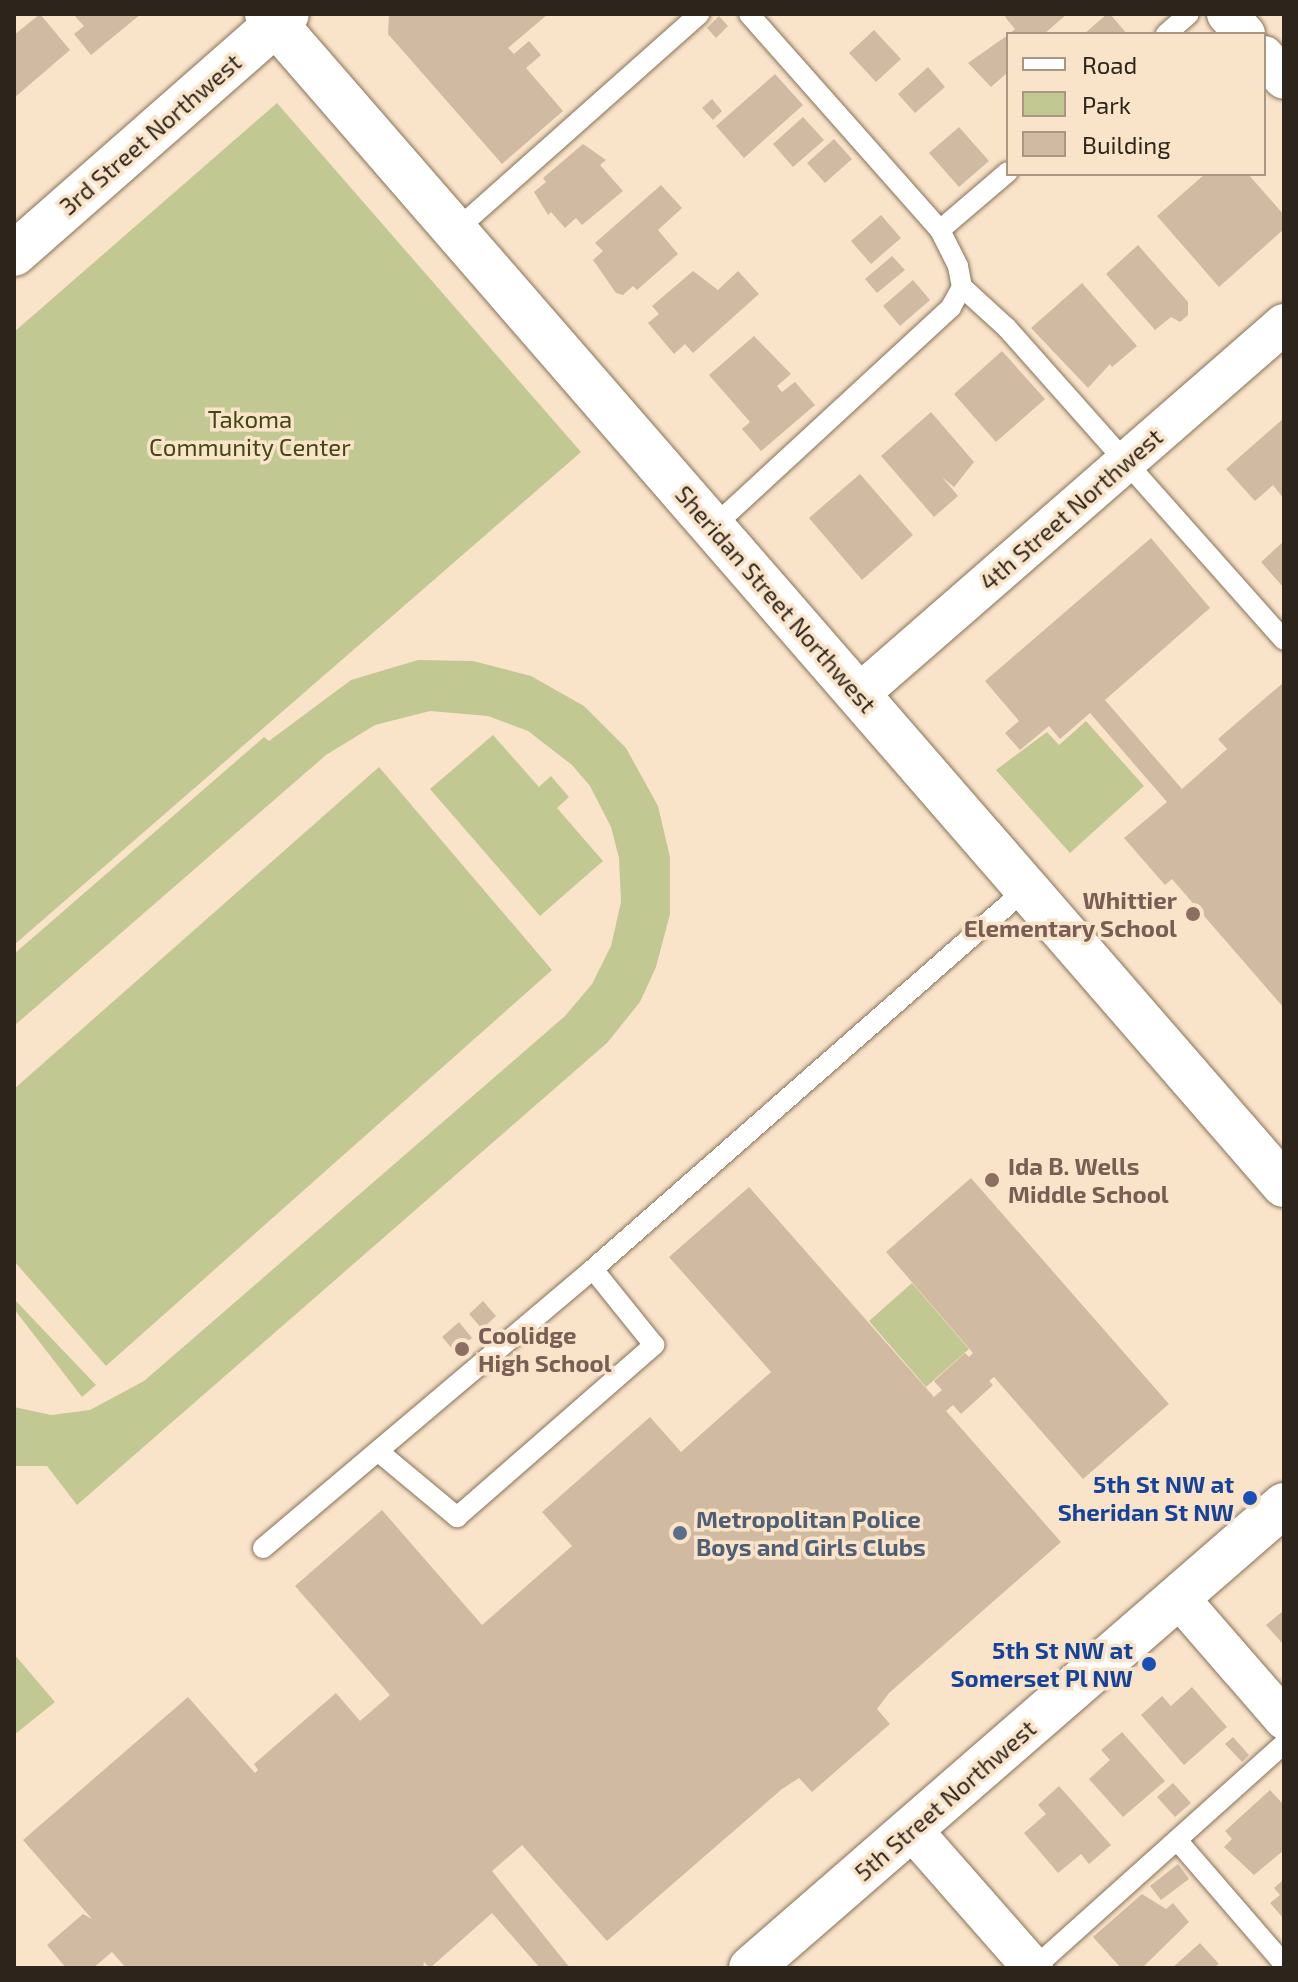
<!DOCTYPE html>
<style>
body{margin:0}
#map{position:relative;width:1298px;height:1982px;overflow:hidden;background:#fae4c9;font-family:"Exo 2",sans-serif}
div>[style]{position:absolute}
.green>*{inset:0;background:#c2c891}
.building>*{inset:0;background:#d0baa1}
.roads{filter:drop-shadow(0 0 2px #85725a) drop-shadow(0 0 2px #85725a)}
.service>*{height:20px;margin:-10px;padding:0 10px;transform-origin:10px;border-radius:10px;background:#fff}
.minor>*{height:40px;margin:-20px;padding:0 20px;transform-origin:20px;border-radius:20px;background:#fff}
.tertiary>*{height:44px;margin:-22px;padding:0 22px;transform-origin:22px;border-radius:22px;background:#fff}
.dots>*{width:22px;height:22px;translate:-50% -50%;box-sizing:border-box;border:4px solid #fae4c9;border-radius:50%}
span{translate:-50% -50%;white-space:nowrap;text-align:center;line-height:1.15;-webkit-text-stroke:7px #fae4c9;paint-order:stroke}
.street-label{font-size:24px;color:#2d251b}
.park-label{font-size:24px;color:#434714}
.education-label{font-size:24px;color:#785e54;font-weight:700}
.right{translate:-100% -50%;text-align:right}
.left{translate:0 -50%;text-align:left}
.transit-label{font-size:24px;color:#164399;font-weight:700}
.service-label{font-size:24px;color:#4e5e75;font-weight:700}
.frame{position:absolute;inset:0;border:16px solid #2d251b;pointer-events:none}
.legend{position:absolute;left:1006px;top:32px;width:260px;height:144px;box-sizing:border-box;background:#fae4c9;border:2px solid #a89883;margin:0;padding:10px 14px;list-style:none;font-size:24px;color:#2d251b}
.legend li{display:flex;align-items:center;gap:16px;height:40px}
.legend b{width:40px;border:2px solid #a89883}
</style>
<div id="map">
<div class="green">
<div style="clip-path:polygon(277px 103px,581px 452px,14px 945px,14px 332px)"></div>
<div style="clip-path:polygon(418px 660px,473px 661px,531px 676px,584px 706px,626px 748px,658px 806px,670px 857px,670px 914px,656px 967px,640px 1002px,607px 1043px,77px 1505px,47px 1466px,14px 1466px,14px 1407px,51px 1415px,90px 1410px,144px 1381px,565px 1016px,592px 984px,611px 946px,621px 902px,619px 858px,611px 827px,590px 786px,572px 765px,528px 731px,488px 716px,430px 711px,375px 725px,326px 755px,14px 1026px,14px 954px,264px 737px,269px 741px,351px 680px)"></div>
<div style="clip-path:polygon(1086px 721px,1144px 786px,1070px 853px,996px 770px,1047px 732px,1059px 745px)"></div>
<div style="clip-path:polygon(493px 735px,539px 787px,551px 776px,569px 797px,557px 808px,603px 861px,540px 916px,430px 789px)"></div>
<div style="clip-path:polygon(379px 767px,552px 970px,106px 1366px,14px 1261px,14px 1089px)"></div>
<div style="clip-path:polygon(912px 1283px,969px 1349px,926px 1387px,869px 1321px)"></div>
<div style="clip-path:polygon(14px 1299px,96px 1385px,82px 1397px,14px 1309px)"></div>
<div style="clip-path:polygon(14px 1654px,55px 1702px,14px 1735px)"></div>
</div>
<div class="building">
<div style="clip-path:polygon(40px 14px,70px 50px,14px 98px,14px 35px)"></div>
<div style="clip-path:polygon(73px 14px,141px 14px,91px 55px,74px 34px,84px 26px)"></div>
<div style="clip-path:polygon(389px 14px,548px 14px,508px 48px,514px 54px,529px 41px,541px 55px,526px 68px,563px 111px,502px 164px,388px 34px)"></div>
<div style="clip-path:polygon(1008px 14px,1067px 14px,1044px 34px,1009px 34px,1015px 29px,1005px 17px)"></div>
<div style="clip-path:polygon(1110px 14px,1127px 34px,1084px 34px,1107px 14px)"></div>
<div style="clip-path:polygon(719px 16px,728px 26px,716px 38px,707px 28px)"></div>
<div style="clip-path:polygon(874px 30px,901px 59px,876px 82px,849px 53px)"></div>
<div style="clip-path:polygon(1008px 35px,1008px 72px,991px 87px,968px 63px)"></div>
<div style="clip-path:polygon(928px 67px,945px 87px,915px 113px,898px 94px)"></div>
<div style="clip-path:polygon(775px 74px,803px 105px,744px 158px,716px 126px)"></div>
<div style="clip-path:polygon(712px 99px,722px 111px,713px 120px,702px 108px)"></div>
<div style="clip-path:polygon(803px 117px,824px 140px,793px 167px,773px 144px)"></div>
<div style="clip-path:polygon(959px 127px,989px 161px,959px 187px,929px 153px)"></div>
<div style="clip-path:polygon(834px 139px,852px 159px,825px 183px,807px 163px)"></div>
<div style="clip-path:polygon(583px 144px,606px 160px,600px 165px,623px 191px,582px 225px,576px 218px,565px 228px,551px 212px,548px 215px,534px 192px,546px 182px,543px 178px)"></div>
<div style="clip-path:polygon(1205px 174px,1248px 174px,1284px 215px,1284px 229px,1219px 287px,1157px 216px)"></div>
<div style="clip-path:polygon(661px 185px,682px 208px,658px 230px,678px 254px,637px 290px,633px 286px,623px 295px,616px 293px,593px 260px,603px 251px,595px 243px)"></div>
<div style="clip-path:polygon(881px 215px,901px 238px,871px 264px,851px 241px)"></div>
<div style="clip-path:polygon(1138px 245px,1188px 302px,1188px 315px,1180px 322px,1171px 317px,1155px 330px,1106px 274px)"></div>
<div style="clip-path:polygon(892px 256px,905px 270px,877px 293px,865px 279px)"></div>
<div style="clip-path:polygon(693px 271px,718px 290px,738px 271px,759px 294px,693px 353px,685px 344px,674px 354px,648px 323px,659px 314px,652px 306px)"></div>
<div style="clip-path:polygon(913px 280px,930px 300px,900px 326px,883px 306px)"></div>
<div style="clip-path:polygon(1082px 283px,1137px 346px,1112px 367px,1110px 364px,1088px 388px,1031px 328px)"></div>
<div style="clip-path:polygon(754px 336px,791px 374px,777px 386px,782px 392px,795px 382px,815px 405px,761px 451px,742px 429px,750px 422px,709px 375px)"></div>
<div style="clip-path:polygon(1002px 351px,1045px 399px,996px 442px,954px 394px)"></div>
<div style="clip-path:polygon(931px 412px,974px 462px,954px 487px,942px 477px,958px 496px,934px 517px,881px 456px)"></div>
<div style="clip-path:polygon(1284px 418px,1284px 499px,1273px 485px,1255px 501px,1226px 469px)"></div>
<div style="clip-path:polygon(860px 474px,913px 535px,862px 580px,809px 518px)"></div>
<div style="clip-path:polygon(1151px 538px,1210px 608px,1105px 700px,1182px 789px,1227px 749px,1218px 739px,1284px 682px,1284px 1008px,1172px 879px,1165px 885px,1124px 838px,1167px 802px,1090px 713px,1060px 739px,1049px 726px,1020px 750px,1005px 733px,1019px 721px,985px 681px)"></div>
<div style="clip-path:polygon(1284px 541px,1284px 588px,1261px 562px)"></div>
<div style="clip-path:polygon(971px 1178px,1169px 1404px,1083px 1479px,994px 1377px,989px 1381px,993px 1385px,961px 1414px,953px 1405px,946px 1411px,1061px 1542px,889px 1693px,877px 1709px,890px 1724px,812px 1792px,799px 1778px,782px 1789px,607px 1941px,522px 1845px,492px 1871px,570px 1968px,540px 1968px,492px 1913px,430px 1968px,424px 1962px,423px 1968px,126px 1968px,112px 1952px,93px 1968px,66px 1968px,47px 1945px,83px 1914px,92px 1919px,23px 1840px,188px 1697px,255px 1773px,258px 1770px,254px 1764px,336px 1693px,360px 1721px,390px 1695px,295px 1586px,382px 1510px,482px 1625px,572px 1546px,542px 1512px,650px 1417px,681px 1452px,771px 1372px,669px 1257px,749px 1187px,934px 1397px,942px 1390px,934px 1381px,965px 1353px,969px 1357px,973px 1353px,886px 1252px)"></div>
<div style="clip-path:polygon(483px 1301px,496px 1316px,482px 1329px,469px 1314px)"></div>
<div style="clip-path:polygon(459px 1322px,472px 1338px,455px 1352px,442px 1337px)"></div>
<div style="clip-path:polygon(1284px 1610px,1284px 1645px,1266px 1625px)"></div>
<div style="clip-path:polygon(1192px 1687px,1227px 1727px,1184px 1765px,1141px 1715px,1162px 1696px,1171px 1706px)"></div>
<div style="clip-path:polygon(1122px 1732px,1165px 1781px,1123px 1817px,1089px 1779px,1110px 1760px,1101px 1750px)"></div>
<div style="clip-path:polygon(1233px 1737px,1249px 1755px,1242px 1762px,1225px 1744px)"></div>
<div style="clip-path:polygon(1173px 1783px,1191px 1803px,1175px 1817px,1157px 1797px)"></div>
<div style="clip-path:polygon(1059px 1786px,1111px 1845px,1089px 1864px,1081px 1854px,1058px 1873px,1024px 1833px,1046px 1814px,1038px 1805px)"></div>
<div style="clip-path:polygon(1270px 1790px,1284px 1805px,1284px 1850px,1254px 1875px,1224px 1847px,1232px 1839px,1225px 1831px)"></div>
<div style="clip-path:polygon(1178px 1864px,1189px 1879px,1161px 1900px,1150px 1886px)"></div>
<div style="clip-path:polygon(1284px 1879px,1284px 1919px,1270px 1903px,1280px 1895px,1274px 1888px)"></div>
<div style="clip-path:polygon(1142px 1894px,1166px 1909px,1173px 1903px,1189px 1922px,1142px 1968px,1121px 1968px,1093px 1937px)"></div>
<div style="clip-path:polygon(1200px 1943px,1219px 1964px,1213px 1968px,1172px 1968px)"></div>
</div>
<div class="roads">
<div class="service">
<div style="left:1166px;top:34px;width:30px;rotate:-41deg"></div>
<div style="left:940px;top:230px;width:89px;rotate:-40.5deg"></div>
<div style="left:455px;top:231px;width:327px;rotate:-41.6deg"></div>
<div style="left:962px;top:287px;width:61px;rotate:42.3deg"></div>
<div style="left:1007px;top:328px;width:417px;rotate:48.4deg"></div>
<div style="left:713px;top:527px;width:324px;rotate:-42.7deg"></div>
<div style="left:951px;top:307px;width:23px;rotate:-61deg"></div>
<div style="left:962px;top:287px;width:21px;rotate:-101deg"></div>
<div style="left:958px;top:266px;width:40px;rotate:-116.6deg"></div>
<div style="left:940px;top:230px;width:288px;rotate:-131.5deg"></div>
<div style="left:379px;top:1452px;width:102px;rotate:39.8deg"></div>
<div style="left:457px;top:1517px;width:262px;rotate:-41.1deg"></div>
<div style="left:654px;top:1345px;width:97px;rotate:-128.8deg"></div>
<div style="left:263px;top:1548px;width:432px;rotate:-40.2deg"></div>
<div style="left:593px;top:1269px;width:578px;rotate:-41.28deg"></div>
<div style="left:1177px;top:1840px;width:164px;rotate:49.2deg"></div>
<div style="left:1034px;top:1968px;width:336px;rotate:-41.9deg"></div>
</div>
<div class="minor">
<div style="left:1227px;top:14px;width:27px;rotate:48deg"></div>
<div style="left:1264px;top:56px;width:30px;rotate:49deg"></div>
<div style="left:858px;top:695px;width:565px;rotate:-41.05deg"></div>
<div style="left:1178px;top:1597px;width:162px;rotate:49deg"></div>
<div style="left:911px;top:1829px;width:185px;rotate:48.7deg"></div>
</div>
<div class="tertiary">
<div style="left:267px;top:14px;width:1551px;rotate:49.03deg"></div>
<div style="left:14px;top:254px;width:363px;rotate:-41.3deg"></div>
<div style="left:751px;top:1968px;width:706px;rotate:-40.98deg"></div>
</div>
</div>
<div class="dots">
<div style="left:1193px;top:914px;background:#8d6e63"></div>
<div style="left:992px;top:1180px;background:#8d6e63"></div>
<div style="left:462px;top:1349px;background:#8d6e63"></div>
<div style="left:1250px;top:1498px;background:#1a4fb4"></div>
<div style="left:680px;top:1533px;background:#5c6f8a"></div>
<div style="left:1149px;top:1664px;background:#1a4fb4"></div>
</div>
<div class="street-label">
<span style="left:150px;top:134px;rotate:-41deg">3rd Street Northwest</span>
<span style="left:1071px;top:509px;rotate:-41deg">4th Street Northwest</span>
<span style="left:776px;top:599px;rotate:49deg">Sheridan Street Northwest</span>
<span style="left:945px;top:1800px;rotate:-41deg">5th Street Northwest</span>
</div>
<div class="park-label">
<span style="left:250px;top:433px">Takoma<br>Community Center</span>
</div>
<div class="education-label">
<span class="right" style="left:1177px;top:914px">Whittier<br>Elementary School</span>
<span class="left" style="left:1008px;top:1180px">Ida B. Wells<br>Middle School</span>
<span class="left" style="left:478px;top:1349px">Coolidge<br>High School</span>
</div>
<div class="transit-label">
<span class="right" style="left:1234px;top:1498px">5th St NW at<br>Sheridan St NW</span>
<span class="right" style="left:1133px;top:1664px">5th St NW at<br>Somerset Pl NW</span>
</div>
<div class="service-label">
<span class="left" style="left:696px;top:1533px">Metropolitan Police<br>Boys and Girls Clubs</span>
</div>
<div class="frame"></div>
<ul class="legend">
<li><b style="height:10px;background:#fff"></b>Road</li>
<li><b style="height:22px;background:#c2c891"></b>Park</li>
<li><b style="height:22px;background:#d0baa1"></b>Building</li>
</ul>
</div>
